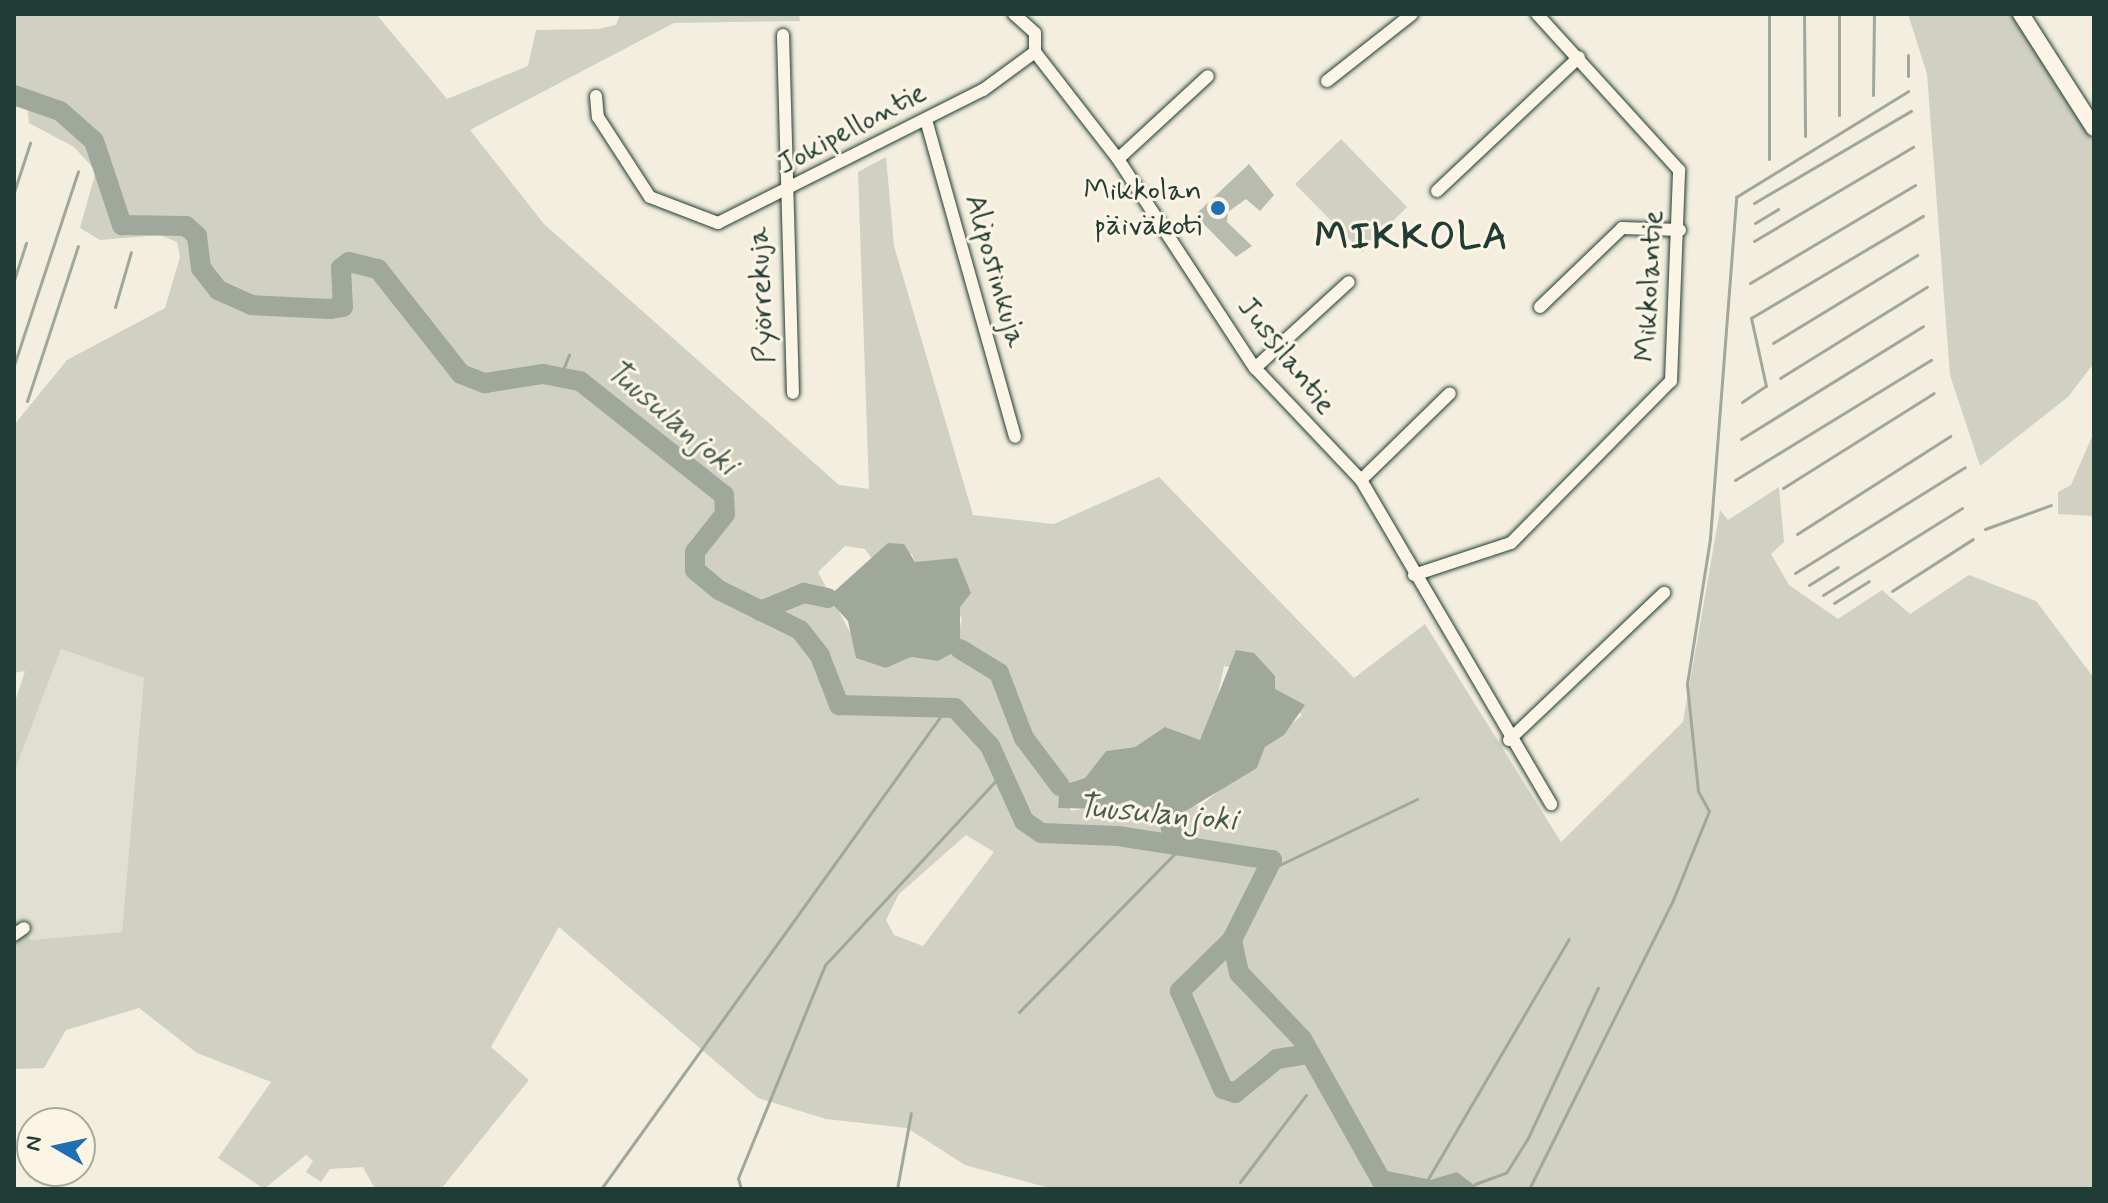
<!DOCTYPE html>
<meta charset="utf-8">
<style>
body{margin:0}
#map{position:relative;width:2108px;height:1203px;overflow:hidden;background:#f3eede;font-family:Mynerve,sans-serif}
div>[style]{position:absolute}
.built>*{inset:0;background:#e1dfd0}
.green>*{inset:0;background:#d0d1c2}
.water>*{inset:0;background:#a0a89b}
.stream>*{height:3px;margin:-1.5px;padding:0 1.5px;transform-origin:1.5px;border-radius:1.5px;background:#a0a89b}
.river>*{height:20px;margin:-10px;padding:0 10px;transform-origin:10px;border-radius:10px;background:#a0a89b}
.building>*{inset:0;background:#b8bcae}
.roads{filter:drop-shadow(0 0 2px #1f3d34) drop-shadow(0 0 2px #1f3d34)}
.street>*{height:12px;margin:-6px;padding:0 6px;transform-origin:6px;border-radius:6px;background:#fcf5e5}
.secondary>*{height:16px;margin:-8px;padding:0 8px;transform-origin:8px;border-radius:8px;background:#fcf5e5}
.dots>*{width:22px;height:22px;translate:-50% -50%;box-sizing:border-box;border:4px solid #fcf5e5;border-radius:50%}
span{translate:-50% -50%;white-space:nowrap;text-align:center;line-height:1.15;-webkit-text-stroke:6px #fcf5e5;paint-order:stroke}
.street-label{font-size:30px;color:#1f3d34}
.poi-label{font-size:30px;color:#1f3d34}
.right{translate:-100% -50%;text-align:right}
.water-label{font-size:32px;color:#465d53;font-style:italic}
.district-label{font-size:38px;color:#1f3d34;font-weight:700;letter-spacing:2px}
.frame{position:absolute;inset:0;border:16px solid #1f3d34;pointer-events:none}
.north{position:absolute;left:16px;top:1107px;width:80px;height:80px;box-sizing:border-box;background:#fcf5e5;border:2px solid #a4ab9e;border-radius:50%;rotate:279deg;font-size:22px;font-weight:700;line-height:32px;text-align:center;color:#1f3d34}
.north::after{content:'';display:block;margin:auto;width:28px;height:36px;background:#1f6fb2;clip-path:polygon(50% 0,100% 100%,50% 72%,0 100%)}
</style>
<div id="map">
<div class="built">
<div style="clip-path:polygon(61px 649px,145px 678px,122px 932px,31px 940px,14px 918px,14px 773px)"></div>
</div>
<div class="green">
<div style="clip-path:polygon(evenodd,14px 14px,376px 14px,447px 99px,528px 66px,536px 30px,598px 29px,616px 25px,620px 14px,799px 14px,800px 21px,674px 23px,470px 130px,544px 224px,839px 485px,869px 489px,858px 172px,886px 157px,894px 246px,973px 515px,1054px 524px,1159px 477px,1354px 678px,1425px 624px,1561px 842px,1683px 722px,1720px 510px,1728px 520px,1779px 487px,1784px 542px,1771px 554px,1789px 585px,1838px 619px,1882px 590px,1910px 614px,1969px 575px,2036px 601px,2094px 678px,2094px 1189px,1053px 1189px,965px 1165px,907px 1128px,826px 1119px,758px 1098px,559px 927px,491px 1047px,529px 1080px,441px 1189px,375px 1189px,363px 1167px,330px 1169px,321px 1182px,306px 1172px,313px 1161px,306px 1155px,264px 1189px,218px 1158px,271px 1082px,197px 1053px,139px 1008px,66px 1030px,44px 1068px,14px 1069px,14px 918px,31px 940px,122px 932px,144px 678px,61px 649px,14px 773px,14px 705px,25px 671px,14px 673px,14px 425px,67px 360px,165px 308px,180px 257px,177px 242px,160px 235px,100px 240px,80px 228px,96px 171px,74px 147px,29px 123px,27px 105px,14px 98px,14px 14px,845px 546px,865px 549px,872px 559px,912px 554px,915px 562px,928px 562px,962px 619px,957px 640px,938px 661px,911px 657px,886px 668px,853px 638px,818px 572px,845px 546px,14px 14px,1224px 666px,1275px 676px,1275px 689px,1302px 715px,1265px 747px,1257px 768px,1238px 774px,1202px 805px,1154px 811px,1130px 800px,1071px 811px,1060px 786px,1085px 778px,1106px 751px,1135px 747px,1165px 728px,1200px 740px,1211px 727px,1224px 666px,14px 14px,966px 835px,994px 852px,923px 946px,894px 935px,886px 920px,899px 894px,966px 835px)"></div>
<div style="clip-path:polygon(1908px 14px,2011px 14px,2094px 142px,2094px 363px,2068px 397px,1980px 466px,1950px 375px,1927px 74px)"></div>
<div style="clip-path:polygon(1341px 139px,1407px 207px,1362px 252px,1295px 184px)"></div>
<div style="clip-path:polygon(2094px 432px,2094px 516px,2058px 514px,2058px 492px,2071px 485px)"></div>
</div>
<div class="water">
<div style="clip-path:polygon(888px 543px,904px 544px,915px 562px,957px 558px,971px 593px,960px 607px,960px 649px,938px 661px,911px 657px,886px 668px,856px 658px,848px 621px,827px 598px)"></div>
<div style="clip-path:polygon(1236px 650px,1254px 653px,1275px 676px,1275px 689px,1305px 705px,1284px 735px,1265px 747px,1257px 768px,1169px 821px,1131px 800px,1102px 809px,1058px 808px,1060px 786px,1085px 778px,1106px 751px,1135px 747px,1165px 727px,1200px 740px)"></div>
<div style="clip-path:polygon(1383px 1171px,1420px 1183px,1457px 1172px,1479px 1189px,1388px 1189px,1377px 1183px)"></div>
</div>
<div class="stream">
<div style="left:1804px;top:14px;width:122px;rotate:89.5deg"></div>
<div style="left:1839px;top:14px;width:101px;rotate:90deg"></div>
<div style="left:1769px;top:15px;width:144px;rotate:90deg"></div>
<div style="left:1908px;top:76px;width:21px;rotate:-90deg"></div>
<div style="left:1873px;top:95px;width:81px;rotate:-89.3deg"></div>
<div style="left:14px;top:107px;width:12px;rotate:-70deg"></div>
<div style="left:14px;top:192px;width:52px;rotate:-71.9deg"></div>
<div style="left:1754px;top:203px;width:182px;rotate:-30.4deg"></div>
<div style="left:1755px;top:223px;width:27px;rotate:-31deg"></div>
<div style="left:1754px;top:241px;width:185px;rotate:-30.6deg"></div>
<div style="left:14px;top:280px;width:39px;rotate:-72deg"></div>
<div style="left:1750px;top:283px;width:192px;rotate:-30.7deg"></div>
<div style="left:115px;top:307px;width:57px;rotate:-73.8deg"></div>
<div style="left:1773px;top:343px;width:169px;rotate:-31.4deg"></div>
<div style="left:14px;top:365px;width:204px;rotate:-71.7deg"></div>
<div style="left:560px;top:377px;width:24px;rotate:-68deg"></div>
<div style="left:1780px;top:378px;width:173px;rotate:-31.8deg"></div>
<div style="left:27px;top:401px;width:163px;rotate:-71.8deg"></div>
<div style="left:1742px;top:402px;width:29px;rotate:-34deg"></div>
<div style="left:1766px;top:386px;width:70px;rotate:-102.4deg"></div>
<div style="left:1751px;top:318px;width:200px;rotate:-30.7deg"></div>
<div style="left:1741px;top:439px;width:214px;rotate:-31.8deg"></div>
<div style="left:1735px;top:480px;width:230px;rotate:-31.5deg"></div>
<div style="left:1783px;top:488px;width:178px;rotate:-32.2deg"></div>
<div style="left:1985px;top:529px;width:70px;rotate:-20deg"></div>
<div style="left:1797px;top:534px;width:182px;rotate:-32.6deg"></div>
<div style="left:1795px;top:573px;width:200px;rotate:-31.9deg"></div>
<div style="left:1809px;top:585px;width:34px;rotate:-32deg"></div>
<div style="left:1892px;top:591px;width:96px;rotate:-32.7deg"></div>
<div style="left:1823px;top:595px;width:164px;rotate:-32deg"></div>
<div style="left:1834px;top:603px;width:41px;rotate:-32.2deg"></div>
<div style="left:1271px;top:869px;width:162px;rotate:-25.6deg"></div>
<div style="left:1019px;top:1012px;width:234px;rotate:-45.5deg"></div>
<div style="left:1240px;top:1182px;width:109px;rotate:-52.8deg"></div>
<div style="left:1425px;top:1184px;width:284px;rotate:-59.6deg"></div>
<div style="left:1475px;top:1184px;width:33px;rotate:-20deg"></div>
<div style="left:1506px;top:1173px;width:39px;rotate:-58deg"></div>
<div style="left:1527px;top:1140px;width:168px;rotate:-65deg"></div>
<div style="left:601px;top:1189px;width:595px;rotate:-54.31deg"></div>
<div style="left:741px;top:1189px;width:11px;rotate:-105deg"></div>
<div style="left:738px;top:1178px;width:230px;rotate:-67.8deg"></div>
<div style="left:825px;top:965px;width:260px;rotate:-47.2deg"></div>
<div style="left:897px;top:1189px;width:77px;rotate:-79.6deg"></div>
<div style="left:1529px;top:1189px;width:323px;rotate:-63.5deg"></div>
<div style="left:1673px;top:900px;width:96px;rotate:-68deg"></div>
<div style="left:1709px;top:811px;width:23px;rotate:-119deg"></div>
<div style="left:1698px;top:791px;width:108px;rotate:-95.9deg"></div>
<div style="left:1687px;top:684px;width:148px;rotate:-81deg"></div>
<div style="left:1710px;top:538px;width:342px;rotate:-85.6deg"></div>
<div style="left:1736px;top:197px;width:202px;rotate:-31.6deg"></div>
</div>
<div class="river">
<div style="left:14px;top:95px;width:49px;rotate:19.2deg"></div>
<div style="left:60px;top:111px;width:45px;rotate:41.4deg"></div>
<div style="left:94px;top:141px;width:89px;rotate:71.6deg"></div>
<div style="left:122px;top:225px;width:64px;rotate:0.9deg"></div>
<div style="left:186px;top:226px;width:15px;rotate:42deg"></div>
<div style="left:197px;top:236px;width:32px;rotate:83deg"></div>
<div style="left:201px;top:268px;width:28px;rotate:52deg"></div>
<div style="left:218px;top:290px;width:36px;rotate:24deg"></div>
<div style="left:251px;top:305px;width:79px;rotate:2.9deg"></div>
<div style="left:330px;top:309px;width:13px;rotate:-9deg"></div>
<div style="left:343px;top:307px;width:39px;rotate:-93deg"></div>
<div style="left:341px;top:268px;width:10px;rotate:-37deg"></div>
<div style="left:349px;top:262px;width:30px;rotate:14deg"></div>
<div style="left:378px;top:269px;width:134px;rotate:51.7deg"></div>
<div style="left:461px;top:374px;width:26px;rotate:21deg"></div>
<div style="left:485px;top:383px;width:59px;rotate:-8.8deg"></div>
<div style="left:543px;top:374px;width:38px;rotate:11deg"></div>
<div style="left:580px;top:381px;width:184px;rotate:38.4deg"></div>
<div style="left:724px;top:495px;width:19px;rotate:87deg"></div>
<div style="left:725px;top:514px;width:48px;rotate:128.3deg"></div>
<div style="left:695px;top:552px;width:18px;rotate:90deg"></div>
<div style="left:695px;top:570px;width:31px;rotate:40deg"></div>
<div style="left:719px;top:590px;width:90px;rotate:26.3deg"></div>
<div style="left:800px;top:630px;width:33px;rotate:52deg"></div>
<div style="left:820px;top:656px;width:53px;rotate:68.8deg"></div>
<div style="left:839px;top:705px;width:116px;rotate:1.5deg"></div>
<div style="left:955px;top:708px;width:52px;rotate:47.4deg"></div>
<div style="left:990px;top:746px;width:82px;rotate:65.6deg"></div>
<div style="left:1024px;top:821px;width:21px;rotate:35deg"></div>
<div style="left:1041px;top:833px;width:77px;rotate:2.2deg"></div>
<div style="left:1118px;top:836px;width:156px;rotate:8.9deg"></div>
<div style="left:1272px;top:860px;width:89px;rotate:116.6deg"></div>
<div style="left:1232px;top:940px;width:34px;rotate:78deg"></div>
<div style="left:1239px;top:973px;width:91px;rotate:46.3deg"></div>
<div style="left:1302px;top:1039px;width:162px;rotate:60.7deg"></div>
<div style="left:1381px;top:1180px;width:46px;rotate:11.3deg"></div>
<div style="left:760px;top:611px;width:48px;rotate:-22.2deg"></div>
<div style="left:804px;top:593px;width:24px;rotate:12deg"></div>
<div style="left:960px;top:649px;width:46px;rotate:31.6deg"></div>
<div style="left:999px;top:673px;width:70px;rotate:69deg"></div>
<div style="left:1024px;top:738px;width:60px;rotate:53.1deg"></div>
<div style="left:1169px;top:821px;width:23px;rotate:75deg"></div>
<div style="left:1232px;top:940px;width:73px;rotate:135.6deg"></div>
<div style="left:1180px;top:991px;width:107px;rotate:66.3deg"></div>
<div style="left:1223px;top:1089px;width:13px;rotate:18deg"></div>
<div style="left:1235px;top:1093px;width:54px;rotate:-39deg"></div>
<div style="left:1277px;top:1059px;width:31px;rotate:-9deg"></div>
</div>
<div class="building">
<div style="clip-path:polygon(1249px 164px,1274px 195px,1260px 211px,1246px 199px,1228px 212px,1227px 222px,1252px 246px,1236px 257px,1195px 215px)"></div>
</div>
<div class="roads">
<div class="street">
<div style="left:1014px;top:14px;width:28px;rotate:42deg"></div>
<div style="left:1035px;top:33px;width:19px;rotate:90deg"></div>
<div style="left:1035px;top:52px;width:135px;rotate:52.2deg"></div>
<div style="left:1118px;top:159px;width:250px;rotate:56.8deg"></div>
<div style="left:1255px;top:368px;width:154px;rotate:46.6deg"></div>
<div style="left:1361px;top:480px;width:376px;rotate:59.6deg"></div>
<div style="left:783px;top:35px;width:358px;rotate:88.4deg"></div>
<div style="left:1327px;top:81px;width:108px;rotate:-38.2deg"></div>
<div style="left:596px;top:96px;width:21px;rotate:85deg"></div>
<div style="left:598px;top:117px;width:95px;rotate:57deg"></div>
<div style="left:650px;top:197px;width:73px;rotate:20.9deg"></div>
<div style="left:718px;top:223px;width:297px;rotate:-26.7deg"></div>
<div style="left:983px;top:90px;width:64px;rotate:-36.2deg"></div>
<div style="left:926px;top:120px;width:329px;rotate:74.3deg"></div>
<div style="left:1118px;top:159px;width:122px;rotate:-42.7deg"></div>
<div style="left:1437px;top:191px;width:195px;rotate:-43.3deg"></div>
<div style="left:1540px;top:307px;width:114px;rotate:-43.9deg"></div>
<div style="left:1622px;top:228px;width:58px;rotate:2deg"></div>
<div style="left:1255px;top:368px;width:127px;rotate:-42.5deg"></div>
<div style="left:1361px;top:480px;width:124px;rotate:-44.3deg"></div>
<div style="left:1414px;top:575px;width:102px;rotate:-18.3deg"></div>
<div style="left:1511px;top:543px;width:228px;rotate:-45.4deg"></div>
<div style="left:1671px;top:381px;width:211px;rotate:-87.8deg"></div>
<div style="left:1679px;top:170px;width:211px;rotate:-132.3deg"></div>
<div style="left:1509px;top:740px;width:214px;rotate:-43.5deg"></div>
<div style="left:14px;top:935px;width:12px;rotate:-35deg"></div>
</div>
<div class="secondary">
<div style="left:2021px;top:14px;width:135px;rotate:57.4deg"></div>
</div>
</div>
<div class="dots">
<div style="left:1218px;top:208px;background:#1f6fb2"></div>
</div>
<div class="street-label">
<span style="left:852px;top:129px;rotate:-28deg">Jokipellontie</span>
<span style="left:995px;top:271px;rotate:74deg">Alipostinkuja</span>
<span style="left:1650px;top:286px;rotate:-87deg">Mikkolantie</span>
<span style="left:762px;top:295px;rotate:-93deg">Pyörrekuja</span>
<span style="left:1286px;top:356px;rotate:52deg">Jussilantie</span>
</div>
<div class="poi-label">
<span class="right" style="left:1202px;top:208px">Mikkolan<br>päiväkoti</span>
</div>
<div class="water-label">
<span style="left:671px;top:418px;rotate:40deg">Tuusulanjoki</span>
<span style="left:1157px;top:814px;rotate:5deg">Tuusulanjoki</span>
</div>
<div class="district-label">
<span style="left:1412px;top:238px">MIKKOLA</span>
</div>
<div class="frame"></div>
<div class="north">N</div>
</div>
